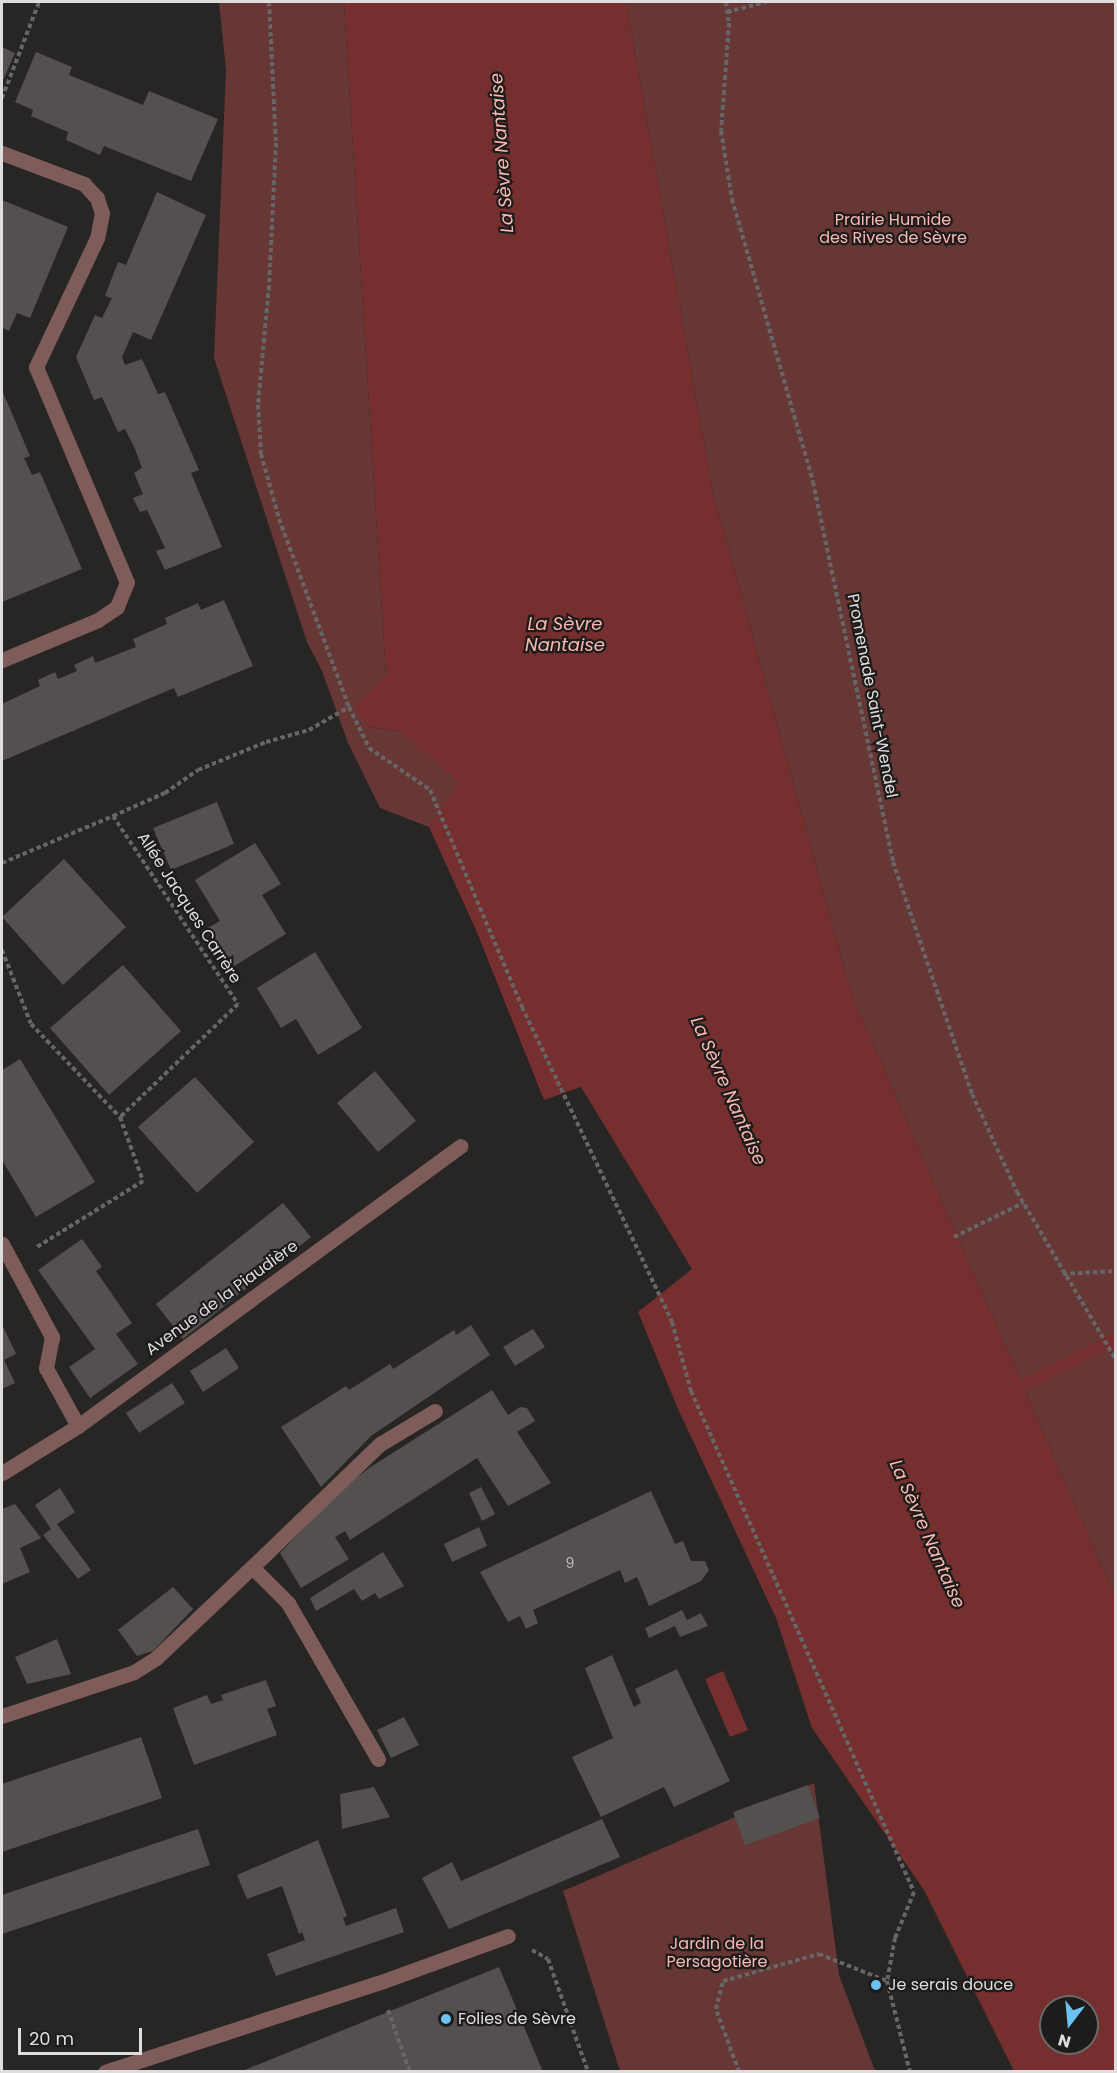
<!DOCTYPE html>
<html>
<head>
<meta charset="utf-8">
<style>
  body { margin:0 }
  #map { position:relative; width:1117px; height:2073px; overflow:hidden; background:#282525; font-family:Poppins,sans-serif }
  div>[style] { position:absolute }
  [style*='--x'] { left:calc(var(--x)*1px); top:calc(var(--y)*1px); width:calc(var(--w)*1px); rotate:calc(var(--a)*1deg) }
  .green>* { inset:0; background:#663734 }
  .water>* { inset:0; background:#752f2e }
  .stream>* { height:12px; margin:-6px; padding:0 6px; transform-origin:6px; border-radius:6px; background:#752f2e }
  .building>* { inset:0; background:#545050 }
  .path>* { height:4px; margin-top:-2px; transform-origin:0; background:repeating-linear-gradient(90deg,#676565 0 4.5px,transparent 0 7.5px) }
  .minor>* { height:15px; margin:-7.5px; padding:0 7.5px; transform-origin:7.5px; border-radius:7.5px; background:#7d5c59 }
  .dots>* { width:16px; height:16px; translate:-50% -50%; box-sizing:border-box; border:3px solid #1e1c1b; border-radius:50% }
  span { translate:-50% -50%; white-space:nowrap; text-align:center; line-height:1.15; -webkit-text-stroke:4.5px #1e1c1b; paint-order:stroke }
  .number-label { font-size:14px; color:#bcbaba }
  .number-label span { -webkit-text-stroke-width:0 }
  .park-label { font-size:16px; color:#fab8b3 }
  .street-label { font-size:16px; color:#dfdddd }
  .poi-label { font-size:16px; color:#dfdddd }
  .left { translate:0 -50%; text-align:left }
  .water-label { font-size:18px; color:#f9b8b2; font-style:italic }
  .frame { position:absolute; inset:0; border:3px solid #dfdddd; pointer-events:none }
  .north { position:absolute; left:1039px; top:1995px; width:60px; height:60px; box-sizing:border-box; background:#1e1c1b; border:2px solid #6b6969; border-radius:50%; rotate:196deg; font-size:16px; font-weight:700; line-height:24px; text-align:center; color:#dfdddd }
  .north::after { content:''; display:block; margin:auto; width:21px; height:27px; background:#6bc3f2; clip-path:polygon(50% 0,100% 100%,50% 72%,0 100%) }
  .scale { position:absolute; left:18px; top:2028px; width:124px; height:27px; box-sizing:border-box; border:3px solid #dfdddd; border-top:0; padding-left:8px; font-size:18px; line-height:21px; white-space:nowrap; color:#dfdddd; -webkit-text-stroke:4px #1e1c1b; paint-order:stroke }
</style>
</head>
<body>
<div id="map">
  <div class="green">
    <i style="clip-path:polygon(219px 2px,344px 2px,386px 675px,368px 727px,399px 731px,460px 782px,429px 827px,380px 808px,348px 743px,322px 671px,307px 642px,214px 358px,226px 70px)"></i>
    <i style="clip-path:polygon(626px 2px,1115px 2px,1115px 1596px,852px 996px,712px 489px)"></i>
    <i style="clip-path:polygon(814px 1783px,839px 1975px,875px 2071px,620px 2071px,563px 1891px)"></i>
  </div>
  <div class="water">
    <i style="clip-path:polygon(evenodd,344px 2px,626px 2px,712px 489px,852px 996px,1115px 1596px,1115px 2071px,1014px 2071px,924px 1890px,812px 1728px,776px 1618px,678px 1409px,638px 1312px,692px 1269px,581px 1087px,544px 1100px,476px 930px,429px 827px,459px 782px,399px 731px,368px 727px,354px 707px,386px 675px,344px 2px,1051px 2007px,1087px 2007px,1087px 2043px,1051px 2043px,1051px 2007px)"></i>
    <i style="clip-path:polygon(723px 1671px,748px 1730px,730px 1737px,705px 1679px)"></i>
  </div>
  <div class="stream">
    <i style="--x:1009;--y:1392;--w:119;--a:-26.4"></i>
  </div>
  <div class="building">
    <i style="clip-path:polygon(2px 47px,15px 53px,2px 83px)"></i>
    <i style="clip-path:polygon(36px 52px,72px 67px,69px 75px,143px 105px,149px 91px,218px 119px,191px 181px,104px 146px,100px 155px,66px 140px,68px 132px,31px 116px,33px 110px,15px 102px)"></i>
    <i style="clip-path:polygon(157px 192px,206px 215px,151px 340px,133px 332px,122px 357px,125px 365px,142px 359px,158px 394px,165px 392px,199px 470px,191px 473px,222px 547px,165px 570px,156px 551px,165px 548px,147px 510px,140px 512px,133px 498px,143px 494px,134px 473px,142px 468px,135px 449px,125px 429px,118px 432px,102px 397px,94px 400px,76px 357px,95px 315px,102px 318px,112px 298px,105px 296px,118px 262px,126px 265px)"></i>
    <i style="clip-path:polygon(2px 200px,68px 227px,30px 318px,17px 313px,9px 331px,3px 328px,2px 332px)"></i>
    <i style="clip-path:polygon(2px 390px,30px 456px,24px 458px,32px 475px,40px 472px,82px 569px,2px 602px)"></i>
    <i style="clip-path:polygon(224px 600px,253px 666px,178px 697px,174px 688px,2px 761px,2px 704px,40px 686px,38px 680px,55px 672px,58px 679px,77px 671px,74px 665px,93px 656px,95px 663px,136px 647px,133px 639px,167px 624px,165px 618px,198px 603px,201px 610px)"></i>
    <i style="clip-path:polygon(217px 802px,234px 844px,171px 870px,153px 828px)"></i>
    <i style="clip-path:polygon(255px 843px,281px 884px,262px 895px,286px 934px,231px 968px,206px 929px,220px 921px,195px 880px)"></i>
    <i style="clip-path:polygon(64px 859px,126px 927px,63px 985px,2px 917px)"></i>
    <i style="clip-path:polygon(315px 952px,362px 1028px,318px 1055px,296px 1019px,281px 1028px,257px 988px)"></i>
    <i style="clip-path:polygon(123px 965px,181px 1031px,109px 1095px,50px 1028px)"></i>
    <i style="clip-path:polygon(20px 1059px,95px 1182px,36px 1217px,2px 1160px,2px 1070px)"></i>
    <i style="clip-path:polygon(375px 1071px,416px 1121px,378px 1152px,337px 1103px)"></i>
    <i style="clip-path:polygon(195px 1077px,254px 1142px,197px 1193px,138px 1127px)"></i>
    <i style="clip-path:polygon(283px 1203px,311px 1237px,183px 1339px,156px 1304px)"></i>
    <i style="clip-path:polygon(82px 1239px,102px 1267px,96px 1271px,132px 1323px,116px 1334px,138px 1364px,90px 1398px,69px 1367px,95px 1349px,38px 1270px)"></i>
    <i style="clip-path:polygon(2px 1324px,16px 1354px,4px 1360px,15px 1383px,2px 1389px)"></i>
    <i style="clip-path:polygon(471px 1325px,490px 1355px,371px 1436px,321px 1487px,281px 1427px,346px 1386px,349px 1390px,390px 1364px,393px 1369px,454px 1330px,456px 1335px)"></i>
    <i style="clip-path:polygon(533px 1329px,545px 1347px,515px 1366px,503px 1347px)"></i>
    <i style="clip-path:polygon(226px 1348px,239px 1368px,203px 1392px,190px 1371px)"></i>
    <i style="clip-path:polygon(172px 1383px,185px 1403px,139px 1433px,126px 1413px)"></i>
    <i style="clip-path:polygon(492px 1390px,508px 1415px,520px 1407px,527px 1408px,535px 1421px,517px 1432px,551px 1483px,508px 1506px,477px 1458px,350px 1540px,345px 1531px,335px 1537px,349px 1559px,301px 1588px,280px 1553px,342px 1489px,369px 1468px)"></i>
    <i style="clip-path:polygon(481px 1487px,495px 1514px,482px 1521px,469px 1493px)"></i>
    <i style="clip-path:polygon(60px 1488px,75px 1512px,57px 1524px,91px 1570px,78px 1579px,43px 1535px,51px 1529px,35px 1505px)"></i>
    <i style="clip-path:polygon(651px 1491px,675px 1544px,683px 1541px,691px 1561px,705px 1561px,709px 1570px,701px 1581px,649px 1606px,637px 1577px,625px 1583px,620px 1570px,533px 1610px,538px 1623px,526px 1629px,520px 1616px,508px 1622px,480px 1572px)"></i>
    <i style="clip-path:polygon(15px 1504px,41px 1538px,20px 1548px,30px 1572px,2px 1584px,2px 1509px)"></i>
    <i style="clip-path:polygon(479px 1527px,487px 1546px,452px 1562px,444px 1544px)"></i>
    <i style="clip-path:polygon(383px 1552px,404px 1586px,379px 1599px,375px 1593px,362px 1601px,354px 1589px,316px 1611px,310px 1598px)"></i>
    <i style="clip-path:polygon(173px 1587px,193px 1609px,153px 1651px,137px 1656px,118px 1630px)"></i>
    <i style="clip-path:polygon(682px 1610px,687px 1620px,701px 1613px,708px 1626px,680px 1637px,675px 1626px,649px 1638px,645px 1628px)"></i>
    <i style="clip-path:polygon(57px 1639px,71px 1674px,27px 1684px,15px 1657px)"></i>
    <i style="clip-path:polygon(612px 1655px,634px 1707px,641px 1703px,635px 1689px,677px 1669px,730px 1781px,674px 1807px,664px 1787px,601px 1817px,572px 1757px,613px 1738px,585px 1668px)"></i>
    <i style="clip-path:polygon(266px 1680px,276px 1706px,267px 1709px,277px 1735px,194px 1765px,173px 1708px,207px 1695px,211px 1704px,223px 1700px,221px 1695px)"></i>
    <i style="clip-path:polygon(404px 1717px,419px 1745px,391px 1758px,377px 1730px)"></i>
    <i style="clip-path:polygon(141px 1737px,162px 1798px,2px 1852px,2px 1784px)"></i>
    <i style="clip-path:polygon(808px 1785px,820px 1818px,745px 1845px,733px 1812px)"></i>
    <i style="clip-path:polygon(374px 1787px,390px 1817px,342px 1829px,340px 1794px)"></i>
    <i style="clip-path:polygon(602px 1819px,620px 1857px,449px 1929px,422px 1878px,452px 1862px,461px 1881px)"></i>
    <i style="clip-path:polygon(198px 1829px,210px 1865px,2px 1934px,2px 1895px)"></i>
    <i style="clip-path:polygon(318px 1840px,347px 1916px,343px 1918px,346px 1926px,396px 1908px,404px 1932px,276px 1976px,267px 1954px,305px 1940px,302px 1932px,299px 1934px,282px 1886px,247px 1899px,237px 1875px)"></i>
    <i style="clip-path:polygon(499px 1967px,543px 2072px,242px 2072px,242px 2071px)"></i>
  </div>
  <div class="path">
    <i style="--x:269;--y:2;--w:141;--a:87.2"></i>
    <i style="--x:276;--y:143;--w:143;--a:92.8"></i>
    <i style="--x:269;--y:286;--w:120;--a:95.3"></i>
    <i style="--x:258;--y:405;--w:49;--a:86.5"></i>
    <i style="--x:261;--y:454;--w:67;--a:74.5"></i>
    <i style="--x:279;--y:519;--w:201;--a:69.6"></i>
    <i style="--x:349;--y:707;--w:46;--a:64"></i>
    <i style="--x:369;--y:748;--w:74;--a:34.5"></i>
    <i style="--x:430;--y:790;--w:236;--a:67"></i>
    <i style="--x:522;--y:1007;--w:349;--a:64.5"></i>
    <i style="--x:672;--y:1322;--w:72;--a:74.6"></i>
    <i style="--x:691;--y:1391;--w:548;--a:66.01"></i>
    <i style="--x:914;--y:1892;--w:50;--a:112.4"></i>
    <i style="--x:895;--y:1938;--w:44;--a:100.5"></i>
    <i style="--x:887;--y:1981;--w:94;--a:75.8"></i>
    <i style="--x:726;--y:2;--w:21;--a:82"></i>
    <i style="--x:729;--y:23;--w:108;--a:94.2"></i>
    <i style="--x:721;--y:131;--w:69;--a:80.8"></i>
    <i style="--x:732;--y:199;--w:294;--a:74"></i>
    <i style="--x:813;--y:482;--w:388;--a:78.1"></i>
    <i style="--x:893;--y:862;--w:245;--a:71.2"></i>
    <i style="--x:972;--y:1094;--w:108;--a:65.3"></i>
    <i style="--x:1017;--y:1192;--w:195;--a:59.5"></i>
    <i style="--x:727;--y:12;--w:40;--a:-14.4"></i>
    <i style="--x:2;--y:98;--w:103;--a:-68.9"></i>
    <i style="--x:113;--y:816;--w:57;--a:-23.9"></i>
    <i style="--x:165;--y:793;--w:40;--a:-34.9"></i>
    <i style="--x:198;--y:770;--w:74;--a:-22.4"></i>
    <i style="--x:266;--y:742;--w:45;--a:-15.6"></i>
    <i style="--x:309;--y:730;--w:46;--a:-29.9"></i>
    <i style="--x:2;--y:863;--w:121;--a:-22.9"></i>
    <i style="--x:113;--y:816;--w:226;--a:56.4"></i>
    <i style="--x:238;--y:1004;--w:163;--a:136.2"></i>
    <i style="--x:120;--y:1117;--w:68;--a:70.2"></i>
    <i style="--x:143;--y:1181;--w:125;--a:148.1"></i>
    <i style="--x:2;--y:950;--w:79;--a:68.6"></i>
    <i style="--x:31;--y:1024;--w:129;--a:46.3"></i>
    <i style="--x:954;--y:1237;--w:77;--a:-26.2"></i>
    <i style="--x:1063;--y:1274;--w:53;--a:-3.2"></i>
    <i style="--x:532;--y:1950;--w:18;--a:29"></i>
    <i style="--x:548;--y:1959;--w:120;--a:70.5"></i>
    <i style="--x:388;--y:2010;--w:66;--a:70.5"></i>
    <i style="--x:739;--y:2072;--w:67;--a:-110.1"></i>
    <i style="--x:716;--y:2009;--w:29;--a:-76"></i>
    <i style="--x:723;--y:1981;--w:100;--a:-15.7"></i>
    <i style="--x:819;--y:1954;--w:73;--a:21.7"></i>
  </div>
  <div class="minor">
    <i style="--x:2;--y:153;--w:88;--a:20.7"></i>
    <i style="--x:84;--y:184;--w:19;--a:47"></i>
    <i style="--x:97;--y:198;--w:16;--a:72"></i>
    <i style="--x:102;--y:213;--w:25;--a:101"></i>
    <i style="--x:97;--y:238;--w:143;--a:115.3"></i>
    <i style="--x:36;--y:367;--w:233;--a:67.1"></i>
    <i style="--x:127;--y:582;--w:27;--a:112"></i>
    <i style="--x:117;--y:607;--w:23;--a:146"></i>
    <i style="--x:98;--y:620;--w:104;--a:157.4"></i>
    <i style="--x:2;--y:1244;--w:106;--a:61.7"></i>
    <i style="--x:52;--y:1337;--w:32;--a:101"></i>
    <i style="--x:46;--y:1368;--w:66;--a:61.1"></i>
    <i style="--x:2;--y:1473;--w:89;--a:-31.7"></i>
    <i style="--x:78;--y:1426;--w:474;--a:-36.2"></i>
    <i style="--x:252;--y:1567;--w:178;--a:-43.9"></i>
    <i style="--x:380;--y:1444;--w:64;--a:-31"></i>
    <i style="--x:2;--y:1716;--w:139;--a:-18.4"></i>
    <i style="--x:134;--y:1672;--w:26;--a:-32"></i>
    <i style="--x:156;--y:1658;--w:132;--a:-43.5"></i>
    <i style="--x:252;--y:1567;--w:51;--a:45"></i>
    <i style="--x:288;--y:1603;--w:180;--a:60"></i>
    <i style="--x:105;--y:2072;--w:287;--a:-18.1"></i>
    <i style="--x:378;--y:1983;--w:138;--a:-19.9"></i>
  </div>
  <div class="dots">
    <i style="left:876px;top:1985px;background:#6bc3f2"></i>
    <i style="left:446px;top:2019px;background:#6bc3f2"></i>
  </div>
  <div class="number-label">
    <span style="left:570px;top:1563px">9</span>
  </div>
  <div class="park-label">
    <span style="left:893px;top:229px">Prairie Humide<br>des Rives de Sèvre</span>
    <span style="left:717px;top:1953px">Jardin de la<br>Persagotière</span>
  </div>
  <div class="street-label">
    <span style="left:872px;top:696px;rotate:79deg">Promenade Saint-Wendel</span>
    <span style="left:189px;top:908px;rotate:57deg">Allée Jacques Carrère</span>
    <span style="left:222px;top:1298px;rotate:-36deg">Avenue de la Piaudière</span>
  </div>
  <div class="poi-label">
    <span class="left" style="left:888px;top:1985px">Je serais douce</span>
    <span class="left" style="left:458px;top:2019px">Folies de Sèvre</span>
  </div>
  <div class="water-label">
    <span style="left:502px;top:153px;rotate:-94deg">La Sèvre Nantaise</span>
    <span style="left:565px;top:635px">La Sèvre<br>Nantaise</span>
    <span style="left:728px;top:1091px;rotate:66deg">La Sèvre Nantaise</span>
    <span style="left:927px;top:1534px;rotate:66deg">La Sèvre Nantaise</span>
  </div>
  <div class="frame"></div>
  <div class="north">N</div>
  <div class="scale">20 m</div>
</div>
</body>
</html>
